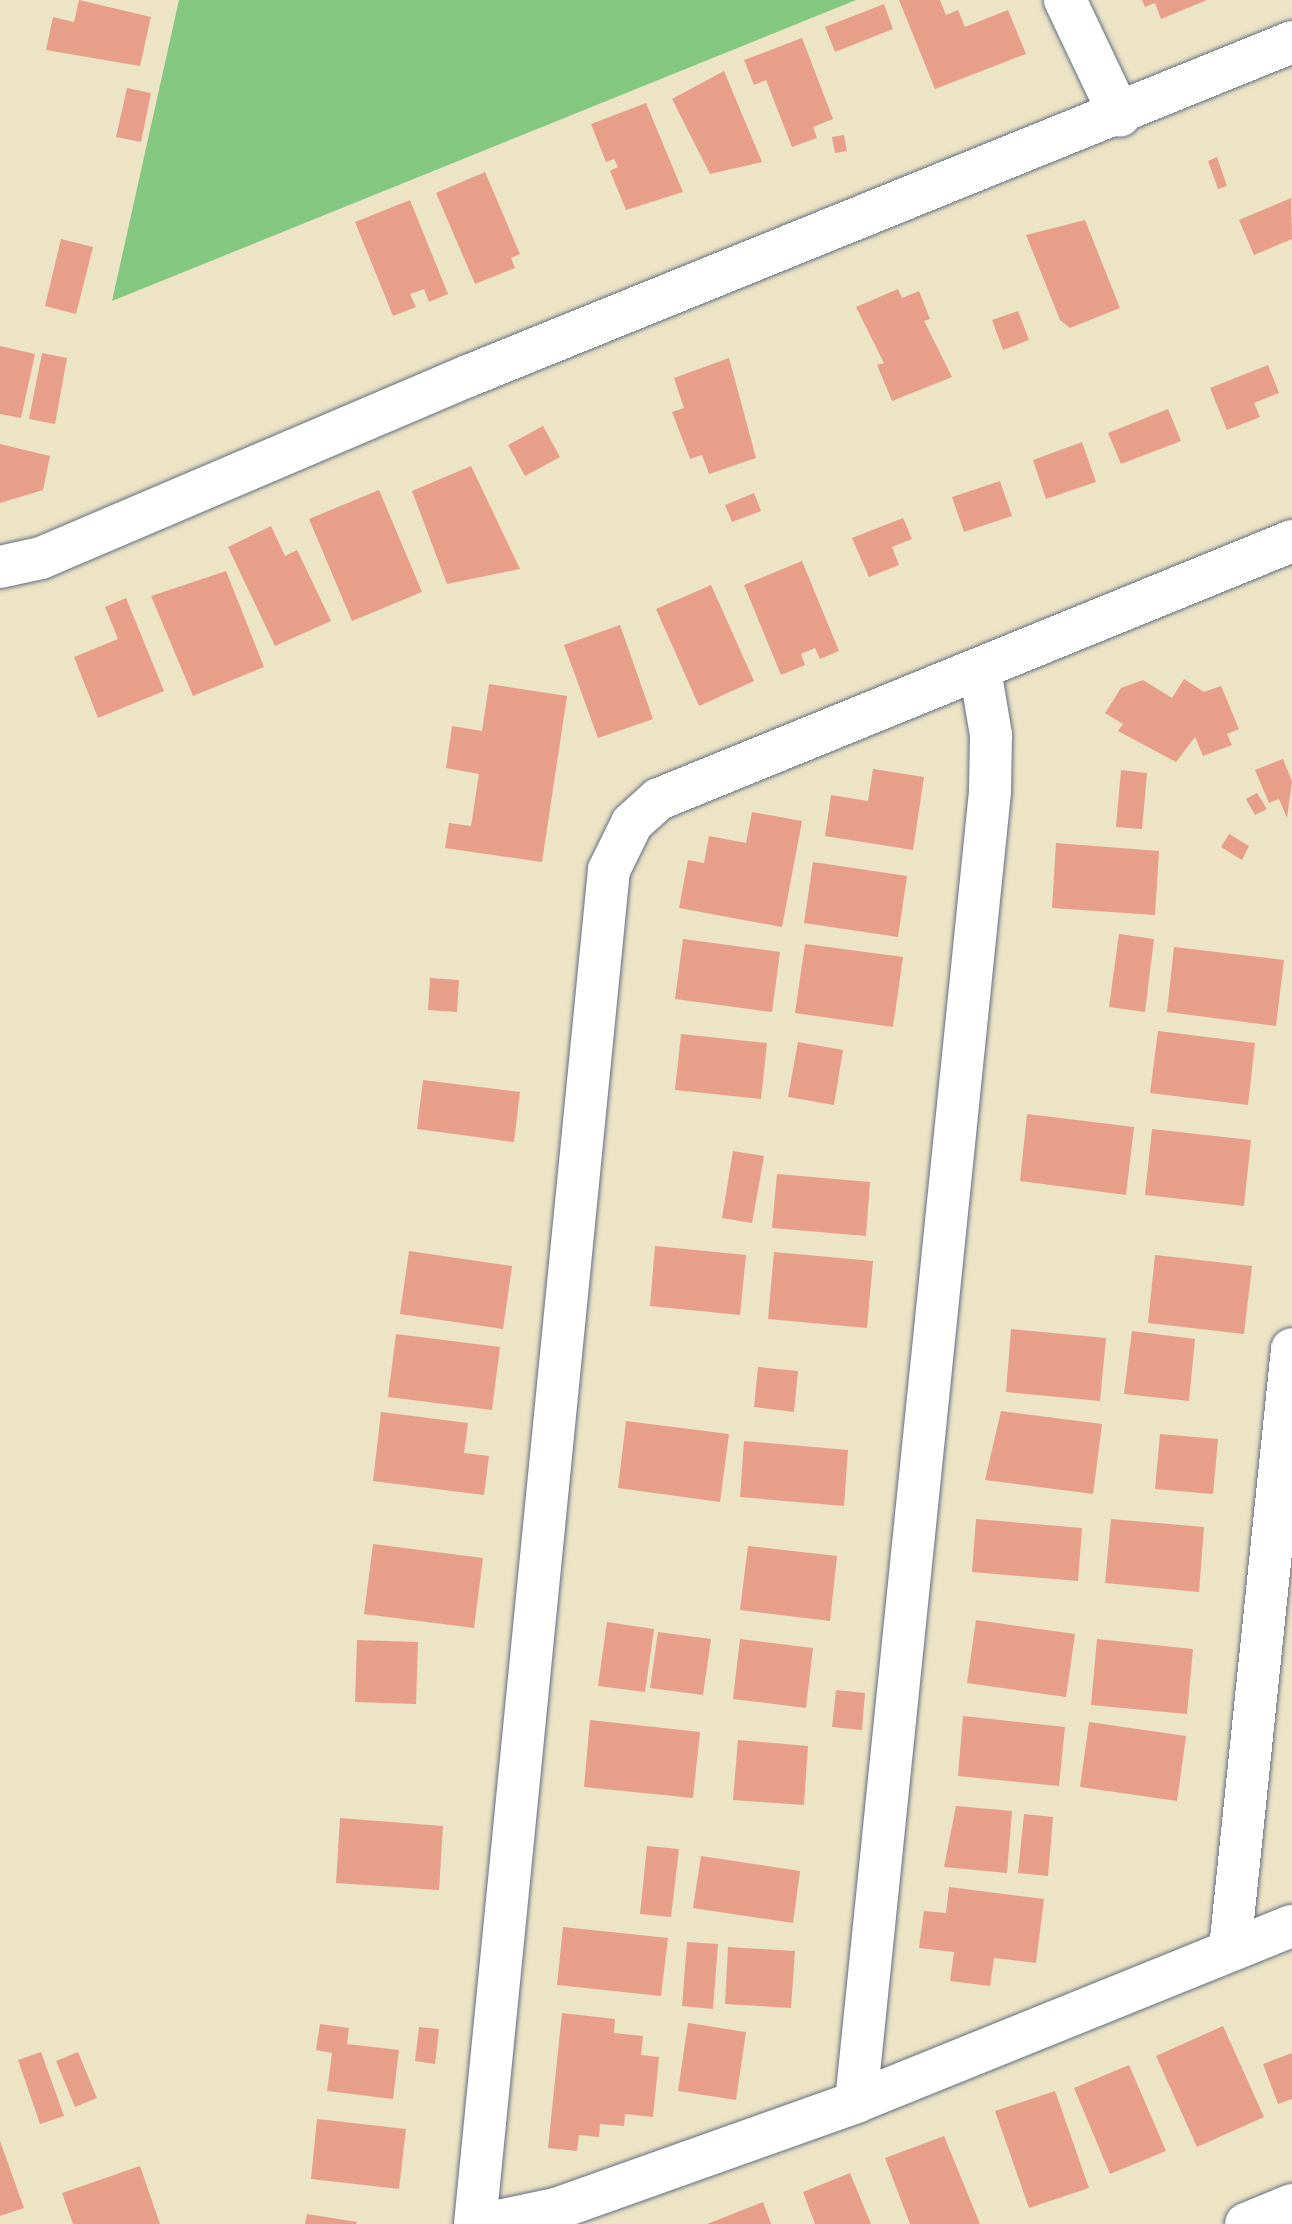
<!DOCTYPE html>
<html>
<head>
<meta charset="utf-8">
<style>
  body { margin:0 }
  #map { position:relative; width:1292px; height:2224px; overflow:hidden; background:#ece4c5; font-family:"Gochi Hand",sans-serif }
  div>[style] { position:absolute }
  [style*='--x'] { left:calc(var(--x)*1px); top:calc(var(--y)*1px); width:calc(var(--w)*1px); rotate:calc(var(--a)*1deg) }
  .green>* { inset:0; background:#83c781 }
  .building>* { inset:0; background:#e89f8a }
  .roads { filter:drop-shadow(0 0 2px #646e82) drop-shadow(0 0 2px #646e82) }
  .minor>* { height:42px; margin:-21px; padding:0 21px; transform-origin:21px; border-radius:21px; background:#fff }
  span { translate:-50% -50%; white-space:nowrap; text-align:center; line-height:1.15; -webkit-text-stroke:6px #f7f3e8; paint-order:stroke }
</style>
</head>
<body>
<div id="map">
  <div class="green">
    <i style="clip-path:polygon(179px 0,856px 0,112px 301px)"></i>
  </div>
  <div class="building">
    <i style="clip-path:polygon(79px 0,151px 17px,140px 66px,46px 50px,53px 17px,74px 22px)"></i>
    <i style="clip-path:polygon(899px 0,940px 0,946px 15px,958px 10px,965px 27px,1008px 10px,1026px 54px,935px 89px)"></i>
    <i style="clip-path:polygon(1142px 0,1207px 0,1161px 19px,1155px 3px,1145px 7px)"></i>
    <i style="clip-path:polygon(884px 4px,893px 29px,835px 52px,825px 27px)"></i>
    <i style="clip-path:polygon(802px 38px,833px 119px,813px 127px,817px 138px,792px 147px,766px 80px,754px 85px,744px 60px)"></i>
    <i style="clip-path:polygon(724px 71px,762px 162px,710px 174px,672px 99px)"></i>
    <i style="clip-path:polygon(127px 88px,151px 93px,141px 142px,116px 137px)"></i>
    <i style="clip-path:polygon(646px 103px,683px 192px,626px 210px,610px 171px,618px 167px,614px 159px,606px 162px,591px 124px)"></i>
    <i style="clip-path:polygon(844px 135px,847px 151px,835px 153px,832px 137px)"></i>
    <i style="clip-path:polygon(1217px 157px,1227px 186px,1218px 189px,1208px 161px)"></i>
    <i style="clip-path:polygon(485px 172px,520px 254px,511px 258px,515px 268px,475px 284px,436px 193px)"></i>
    <i style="clip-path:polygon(1291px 198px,1292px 239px,1254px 255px,1239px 220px)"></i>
    <i style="clip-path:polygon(410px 200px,448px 294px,429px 302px,424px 289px,410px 294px,416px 307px,393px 316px,355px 222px)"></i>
    <i style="clip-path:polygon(1085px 220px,1120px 308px,1070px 328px,1060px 320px,1026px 235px)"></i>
    <i style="clip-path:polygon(61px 239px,93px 247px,76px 314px,45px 306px)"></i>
    <i style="clip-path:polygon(898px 289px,902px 298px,919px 291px,930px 319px,924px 321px,952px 377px,892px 401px,877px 365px,884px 363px,856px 307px)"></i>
    <i style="clip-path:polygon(1018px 311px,1029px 340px,1003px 350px,992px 320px)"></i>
    <i style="clip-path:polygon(0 346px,35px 354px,21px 418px,0 414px)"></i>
    <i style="clip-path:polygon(42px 353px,67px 358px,55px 424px,29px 419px)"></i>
    <i style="clip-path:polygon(729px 358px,756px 458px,709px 474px,702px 455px,690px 459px,672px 412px,684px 408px,674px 378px)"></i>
    <i style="clip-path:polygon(1268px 365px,1279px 393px,1254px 403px,1260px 417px,1227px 430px,1210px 388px)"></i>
    <i style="clip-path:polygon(1168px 409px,1181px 441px,1121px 464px,1108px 433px)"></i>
    <i style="clip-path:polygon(543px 426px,560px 457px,525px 476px,508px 445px)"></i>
    <i style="clip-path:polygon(1082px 442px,1096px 482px,1046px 499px,1033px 460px)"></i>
    <i style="clip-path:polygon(0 444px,50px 456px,43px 490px,0 503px)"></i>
    <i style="clip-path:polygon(471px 466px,520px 569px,447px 584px,412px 491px)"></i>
    <i style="clip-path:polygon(1000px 481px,1012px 516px,964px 532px,952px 497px)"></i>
    <i style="clip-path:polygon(379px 490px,422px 592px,352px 621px,309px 519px)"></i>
    <i style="clip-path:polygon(754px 493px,761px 511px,732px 522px,725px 505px)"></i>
    <i style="clip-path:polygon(903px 518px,912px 539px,892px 547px,899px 565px,869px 577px,852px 538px)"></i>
    <i style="clip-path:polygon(271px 526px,285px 556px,297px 550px,331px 621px,275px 646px,228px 547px)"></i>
    <i style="clip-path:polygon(802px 561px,839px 651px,820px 659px,815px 648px,801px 654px,805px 665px,781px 675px,744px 585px)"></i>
    <i style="clip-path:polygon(226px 571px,264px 667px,193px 696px,151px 596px)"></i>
    <i style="clip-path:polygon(711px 585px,754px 681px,699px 706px,656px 609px)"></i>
    <i style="clip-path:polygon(126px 598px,164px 691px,98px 718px,74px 657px,118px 639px,105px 607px)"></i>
    <i style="clip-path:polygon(620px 625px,653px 719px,598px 738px,564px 645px)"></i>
    <i style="clip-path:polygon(1184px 679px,1204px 692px,1221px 686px,1239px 729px,1227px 734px,1232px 745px,1203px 756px,1195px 737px,1176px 762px,1118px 731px,1123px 724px,1105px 713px,1121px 688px,1143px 680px,1172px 698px)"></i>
    <i style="clip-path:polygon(489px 684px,567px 696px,542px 862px,445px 848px,449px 823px,471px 826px,479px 774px,446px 768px,452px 726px,482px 731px)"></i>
    <i style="clip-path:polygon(1283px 759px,1292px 781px,1287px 818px,1279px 799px,1269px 803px,1255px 770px)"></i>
    <i style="clip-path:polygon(873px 769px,924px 777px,913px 850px,825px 836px,831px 795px,868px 801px)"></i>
    <i style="clip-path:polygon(1121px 770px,1147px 773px,1142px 829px,1116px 827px)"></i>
    <i style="clip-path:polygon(1257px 793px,1267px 809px,1255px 815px,1246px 799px)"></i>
    <i style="clip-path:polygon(752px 812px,802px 821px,782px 927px,679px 908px,688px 860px,704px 863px,709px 836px,746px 843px)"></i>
    <i style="clip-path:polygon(1229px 834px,1249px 846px,1242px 860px,1221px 847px)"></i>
    <i style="clip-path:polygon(1056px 843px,1159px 851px,1155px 915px,1052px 908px)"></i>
    <i style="clip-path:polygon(813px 862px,907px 876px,898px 937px,804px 923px)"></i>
    <i style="clip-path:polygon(1119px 934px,1154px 939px,1145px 1012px,1109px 1007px)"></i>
    <i style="clip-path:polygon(683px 939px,780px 952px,772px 1012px,675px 999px)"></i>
    <i style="clip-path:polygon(805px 944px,903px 957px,893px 1027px,795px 1013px)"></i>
    <i style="clip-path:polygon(1174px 947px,1284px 960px,1276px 1026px,1167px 1012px)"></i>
    <i style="clip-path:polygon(430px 978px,459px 980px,457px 1012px,428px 1010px)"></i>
    <i style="clip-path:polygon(1158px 1031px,1255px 1043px,1248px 1105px,1150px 1093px)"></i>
    <i style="clip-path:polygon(681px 1034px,767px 1043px,761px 1099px,675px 1090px)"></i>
    <i style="clip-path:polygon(798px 1042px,843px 1050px,834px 1105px,788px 1097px)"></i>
    <i style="clip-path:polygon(423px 1080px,520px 1092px,514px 1142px,417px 1129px)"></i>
    <i style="clip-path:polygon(1027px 1114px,1134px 1127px,1126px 1195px,1020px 1181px)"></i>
    <i style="clip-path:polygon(1152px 1129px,1251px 1140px,1244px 1206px,1145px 1195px)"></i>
    <i style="clip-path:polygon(733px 1151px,764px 1156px,752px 1223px,722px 1218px)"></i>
    <i style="clip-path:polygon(777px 1174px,870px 1182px,866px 1236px,772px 1228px)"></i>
    <i style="clip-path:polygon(655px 1246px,746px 1255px,740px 1315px,650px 1306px)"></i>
    <i style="clip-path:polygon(409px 1251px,512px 1266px,503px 1329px,400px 1314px)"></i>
    <i style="clip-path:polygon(774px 1252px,873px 1261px,867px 1328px,768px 1319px)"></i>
    <i style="clip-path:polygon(1155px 1255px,1252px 1266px,1244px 1334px,1148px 1323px)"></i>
    <i style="clip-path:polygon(1011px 1329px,1106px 1338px,1100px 1401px,1006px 1392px)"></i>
    <i style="clip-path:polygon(1132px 1331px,1195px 1339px,1189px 1401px,1124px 1394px)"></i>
    <i style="clip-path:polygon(396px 1334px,500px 1347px,492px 1410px,388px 1397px)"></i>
    <i style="clip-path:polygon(758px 1367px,798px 1371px,794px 1412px,754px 1407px)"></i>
    <i style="clip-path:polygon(1001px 1411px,1102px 1424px,1093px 1494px,985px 1480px)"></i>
    <i style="clip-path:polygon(381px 1412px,468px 1423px,464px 1453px,489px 1456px,484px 1495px,373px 1481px)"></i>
    <i style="clip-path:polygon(626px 1421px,729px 1434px,720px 1502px,618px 1488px)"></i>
    <i style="clip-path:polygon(1160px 1434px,1218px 1439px,1213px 1494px,1155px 1489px)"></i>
    <i style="clip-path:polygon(744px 1441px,848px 1450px,844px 1506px,740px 1497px)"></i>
    <i style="clip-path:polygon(976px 1519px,1082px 1528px,1078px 1581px,972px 1572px)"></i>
    <i style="clip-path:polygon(1111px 1519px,1204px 1527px,1199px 1592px,1105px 1583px)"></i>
    <i style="clip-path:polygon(373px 1544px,483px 1558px,474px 1628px,364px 1614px)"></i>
    <i style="clip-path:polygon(748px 1546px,837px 1556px,830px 1621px,740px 1610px)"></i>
    <i style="clip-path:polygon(976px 1620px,1075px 1634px,1066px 1697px,967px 1683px)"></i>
    <i style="clip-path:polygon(607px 1622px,654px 1629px,645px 1692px,598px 1686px)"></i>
    <i style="clip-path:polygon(658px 1632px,711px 1639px,703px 1695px,650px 1688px)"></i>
    <i style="clip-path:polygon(740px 1639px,813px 1648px,806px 1708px,733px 1699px)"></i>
    <i style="clip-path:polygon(1097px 1639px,1193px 1649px,1187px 1714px,1091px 1705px)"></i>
    <i style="clip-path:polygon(357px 1640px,418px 1642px,416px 1704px,355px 1702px)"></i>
    <i style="clip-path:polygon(836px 1690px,865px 1693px,862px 1730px,832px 1727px)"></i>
    <i style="clip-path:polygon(963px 1716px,1065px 1727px,1059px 1786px,958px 1776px)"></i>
    <i style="clip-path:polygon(590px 1720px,700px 1732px,693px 1798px,584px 1787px)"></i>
    <i style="clip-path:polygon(1089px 1722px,1186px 1736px,1177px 1801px,1080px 1787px)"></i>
    <i style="clip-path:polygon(738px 1740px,808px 1746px,804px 1805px,733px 1800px)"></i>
    <i style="clip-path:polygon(956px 1806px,1012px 1811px,1007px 1873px,944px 1867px)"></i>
    <i style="clip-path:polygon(1024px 1814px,1053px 1817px,1048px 1876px,1018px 1873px)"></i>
    <i style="clip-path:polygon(340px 1818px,443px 1826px,439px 1890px,336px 1883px)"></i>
    <i style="clip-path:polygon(647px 1846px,679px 1849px,671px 1917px,640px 1914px)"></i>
    <i style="clip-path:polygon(701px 1856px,800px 1871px,793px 1923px,693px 1908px)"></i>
    <i style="clip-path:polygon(949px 1887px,1044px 1899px,1036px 1963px,994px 1958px,990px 1986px,950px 1981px,954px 1952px,919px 1948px,924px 1911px,946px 1913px)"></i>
    <i style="clip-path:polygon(563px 1927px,668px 1938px,661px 1996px,557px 1985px)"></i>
    <i style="clip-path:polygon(687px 1942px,718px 1944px,713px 2009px,682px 2006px)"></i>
    <i style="clip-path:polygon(728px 1947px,795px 1951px,791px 2008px,725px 2004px)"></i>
    <i style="clip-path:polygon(562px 2013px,615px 2019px,614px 2033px,643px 2036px,641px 2055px,659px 2057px,653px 2117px,625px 2114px,624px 2126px,600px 2124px,599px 2137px,579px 2135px,577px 2151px,548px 2148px)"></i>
    <i style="clip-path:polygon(688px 2023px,746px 2032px,736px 2100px,678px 2091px)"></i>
    <i style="clip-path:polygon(320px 2024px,349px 2028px,347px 2044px,399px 2050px,393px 2099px,327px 2091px,332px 2053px,316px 2050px)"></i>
    <i style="clip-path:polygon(1223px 2026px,1264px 2117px,1197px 2147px,1156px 2056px)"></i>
    <i style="clip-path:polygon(419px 2027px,439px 2029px,435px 2064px,415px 2061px)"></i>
    <i style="clip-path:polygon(41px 2052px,64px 2116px,40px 2124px,18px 2060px)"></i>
    <i style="clip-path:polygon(78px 2052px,97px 2098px,75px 2107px,56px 2061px)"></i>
    <i style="clip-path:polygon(1292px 2053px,1292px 2099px,1278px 2104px,1263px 2064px)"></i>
    <i style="clip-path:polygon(1129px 2065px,1166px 2151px,1110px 2174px,1074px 2088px)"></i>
    <i style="clip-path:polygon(1055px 2091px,1089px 2188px,1029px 2208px,995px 2111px)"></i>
    <i style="clip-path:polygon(317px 2119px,406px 2129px,399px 2189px,311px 2179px)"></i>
    <i style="clip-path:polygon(944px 2136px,980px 2224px,910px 2224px,885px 2158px)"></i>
    <i style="clip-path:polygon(0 2141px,24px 2208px,0 2216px)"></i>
    <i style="clip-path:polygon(140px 2166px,160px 2224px,73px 2224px,62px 2193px)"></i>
    <i style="clip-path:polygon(850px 2173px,871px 2224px,815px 2224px,803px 2192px)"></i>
    <i style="clip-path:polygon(763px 2202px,771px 2224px,707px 2224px)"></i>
    <i style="clip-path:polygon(307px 2214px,357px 2222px,356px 2224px,305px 2224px)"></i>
  </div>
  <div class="roads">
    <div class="minor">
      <i style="--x:1065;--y:0;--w:128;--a:64.6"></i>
      <i style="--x:0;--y:567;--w:42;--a:-12.4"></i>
      <i style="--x:41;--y:558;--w:464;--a:-23.1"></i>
      <i style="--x:468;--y:376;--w:889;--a:-22.06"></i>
      <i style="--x:1230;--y:1949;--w:603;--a:-84.1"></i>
      <i style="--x:856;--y:2102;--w:1318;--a:-84.16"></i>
      <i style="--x:990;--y:791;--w:56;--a:-89"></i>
      <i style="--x:991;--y:735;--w:67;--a:-99.5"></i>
      <i style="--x:475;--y:2224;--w:1361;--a:-84.35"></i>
      <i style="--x:609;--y:870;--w:52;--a:-63.9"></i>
      <i style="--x:632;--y:823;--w:36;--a:-42"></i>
      <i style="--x:659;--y:799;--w:684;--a:-22.17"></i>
      <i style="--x:484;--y:2224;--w:74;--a:-11.8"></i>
      <i style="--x:556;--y:2209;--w:319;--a:-19.6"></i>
      <i style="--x:856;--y:2102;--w:470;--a:-22"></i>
      <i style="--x:1246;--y:2224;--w:50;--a:-22.4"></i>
    </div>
  </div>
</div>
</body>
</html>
